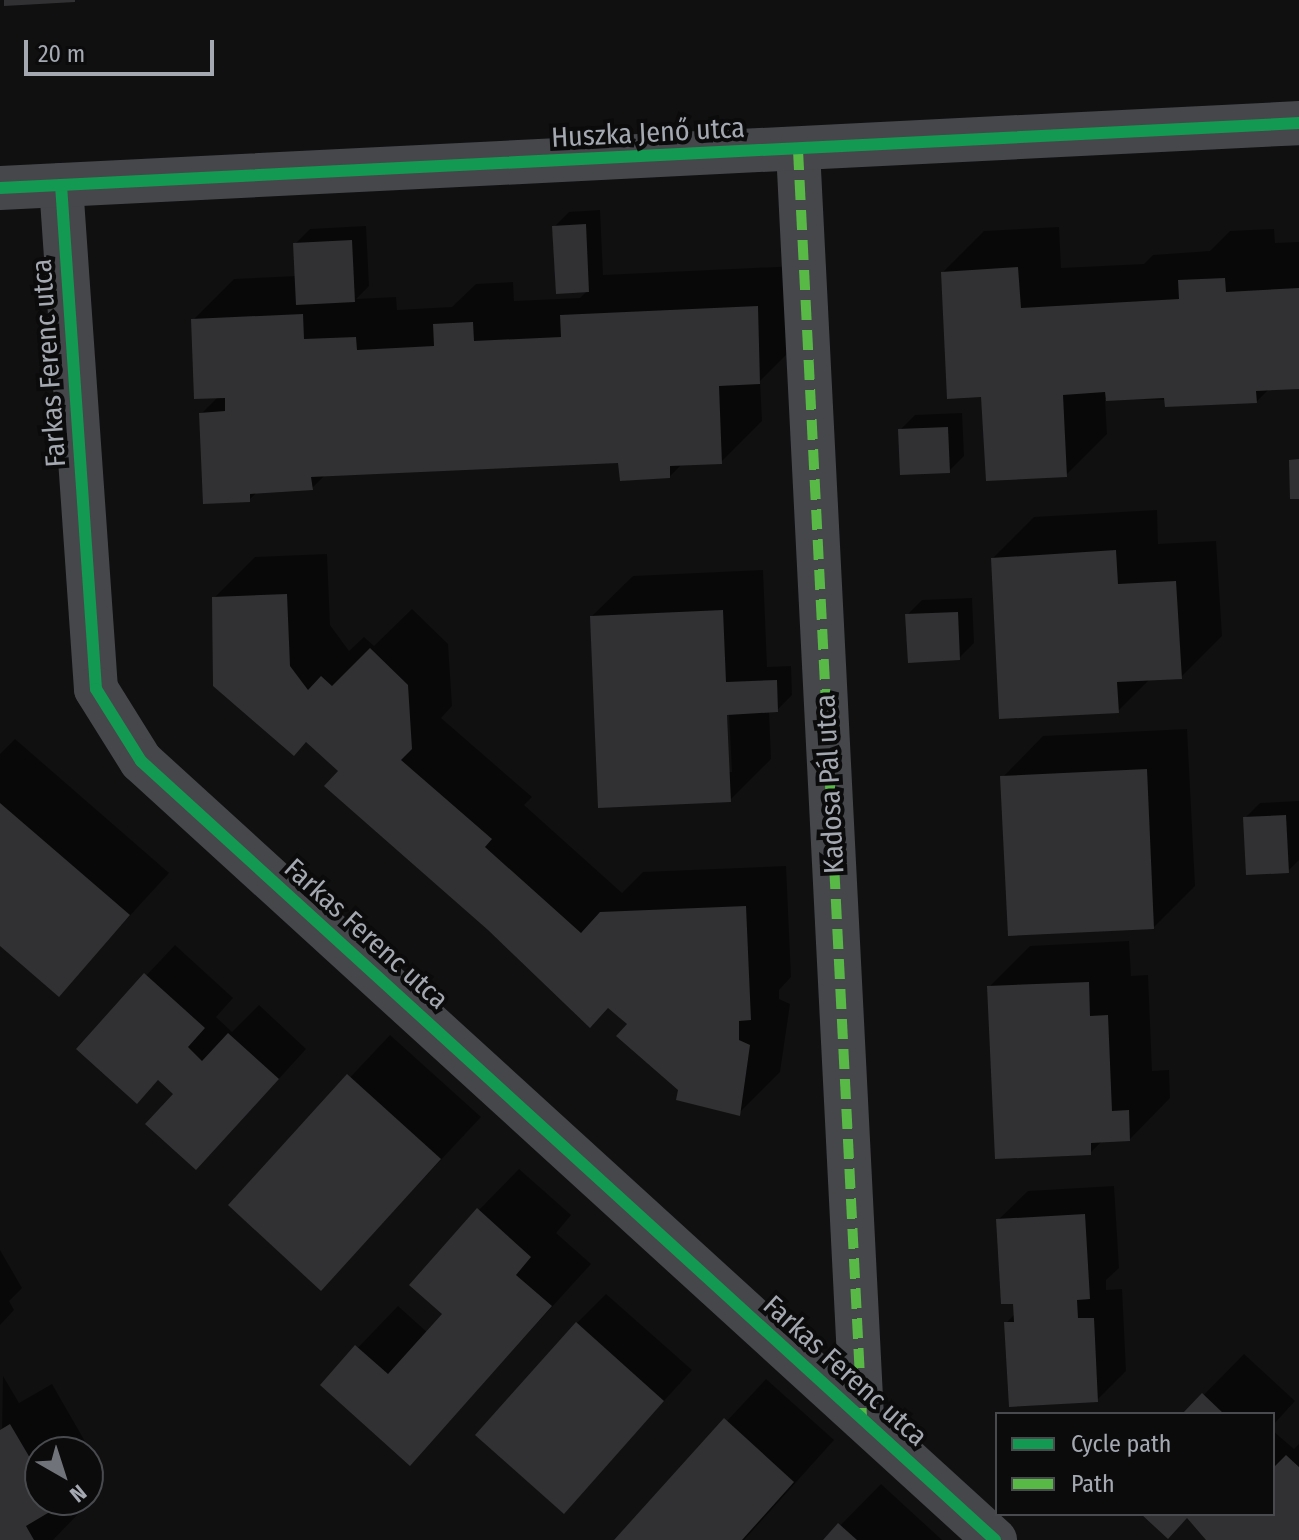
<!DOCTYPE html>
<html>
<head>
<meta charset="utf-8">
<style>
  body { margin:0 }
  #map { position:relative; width:1299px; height:1540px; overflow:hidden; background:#101011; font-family:"Fira Sans Condensed",sans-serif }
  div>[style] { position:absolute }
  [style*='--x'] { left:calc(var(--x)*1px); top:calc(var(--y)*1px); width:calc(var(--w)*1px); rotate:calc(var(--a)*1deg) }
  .shadow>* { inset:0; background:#0007 }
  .building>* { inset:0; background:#313133 }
  .minor>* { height:44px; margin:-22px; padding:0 22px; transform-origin:22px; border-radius:22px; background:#45474a }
  .quiet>* { height:10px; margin-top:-5px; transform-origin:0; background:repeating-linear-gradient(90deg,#58b947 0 20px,transparent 0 30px) }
  .cycleway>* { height:12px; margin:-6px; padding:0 6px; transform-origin:6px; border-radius:6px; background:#139951 }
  span { translate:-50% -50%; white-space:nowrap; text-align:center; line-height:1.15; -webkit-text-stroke:8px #0b0b0c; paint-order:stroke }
  .street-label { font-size:28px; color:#a3a8b1 }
  .legend { position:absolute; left:995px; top:1412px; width:280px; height:104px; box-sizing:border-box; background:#0b0b0c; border:2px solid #484a4e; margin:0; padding:10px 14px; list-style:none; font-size:24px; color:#a3a8b1 }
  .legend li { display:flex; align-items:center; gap:16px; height:40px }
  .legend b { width:40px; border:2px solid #484a4e }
  .north { position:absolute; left:24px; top:1436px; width:80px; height:80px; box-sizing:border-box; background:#0b0b0c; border:2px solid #484a4e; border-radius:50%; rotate:141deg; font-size:22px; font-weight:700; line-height:32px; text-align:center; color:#a3a8b1 }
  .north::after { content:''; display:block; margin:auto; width:28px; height:36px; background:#707379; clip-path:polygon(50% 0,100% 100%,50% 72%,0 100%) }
  .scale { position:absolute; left:24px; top:40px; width:190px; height:36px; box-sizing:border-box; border:4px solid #a3a8b1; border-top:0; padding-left:10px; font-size:24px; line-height:28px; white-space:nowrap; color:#a3a8b1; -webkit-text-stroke:6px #0b0b0c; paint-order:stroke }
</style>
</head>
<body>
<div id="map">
  <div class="shadow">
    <i style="clip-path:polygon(600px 210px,603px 275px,798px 266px,800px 341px,760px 381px,762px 421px,721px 462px,682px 464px,670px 476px,620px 461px,326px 474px,312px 488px,257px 492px,249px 500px,201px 414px,219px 396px,193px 320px,234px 279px,297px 276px,295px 244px,310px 229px,366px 226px,369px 286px,356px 299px,396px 297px,397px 310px,452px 307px,476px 284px,513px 282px,514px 301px,580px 298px,587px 291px,554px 227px,569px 212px)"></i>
    <i style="clip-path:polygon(1059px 227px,1061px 268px,1144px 264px,1153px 255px,1210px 251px,1230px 231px,1274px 229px,1275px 243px,1299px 242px,1299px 387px,1269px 389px,1257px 401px,1105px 399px,1107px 434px,1066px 475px,983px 395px,943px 272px,984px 231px)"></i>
    <i style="clip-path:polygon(962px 413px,964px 456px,949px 471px,900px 430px,915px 415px)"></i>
    <i style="clip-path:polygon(1157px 510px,1158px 544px,1216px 541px,1222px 636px,1181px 677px,1151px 678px,1118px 711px,993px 558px,1034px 517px)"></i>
    <i style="clip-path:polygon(327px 554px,330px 625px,349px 651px,364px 637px,374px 646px,412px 609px,448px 644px,452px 706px,441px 718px,532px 797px,524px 805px,622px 893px,643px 872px,786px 866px,791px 977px,779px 990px,779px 999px,790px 1004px,780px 1072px,739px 1113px,680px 1090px,630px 1024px,341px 770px,214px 598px,255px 557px)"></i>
    <i style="clip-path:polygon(evenodd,763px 570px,767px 667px,791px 666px,792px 695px,777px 710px,769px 711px,771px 759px,730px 800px,592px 616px,633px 576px,763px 570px,724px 694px,728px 694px,732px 772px,728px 772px,724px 694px)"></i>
    <i style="clip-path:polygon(972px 598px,974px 643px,959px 658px,907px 615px,922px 600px)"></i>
    <i style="clip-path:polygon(1187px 729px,1195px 886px,1154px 927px,1003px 777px,1043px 736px)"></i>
    <i style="clip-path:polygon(15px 739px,169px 873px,58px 994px,0 943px,0 754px)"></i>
    <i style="clip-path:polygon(1299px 801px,1299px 860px,1288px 871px,1245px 818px,1260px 803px)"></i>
    <i style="clip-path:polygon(1129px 941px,1131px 976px,1148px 975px,1152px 1071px,1169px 1070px,1170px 1098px,1130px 1139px,1103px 1140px,1090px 1153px,989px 987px,1030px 946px)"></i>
    <i style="clip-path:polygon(175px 945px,233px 998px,216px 1017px,232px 1032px,259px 1005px,306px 1049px,225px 1138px,159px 1079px,137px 1101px,78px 1048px)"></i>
    <i style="clip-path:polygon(390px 1035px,481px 1117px,321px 1288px,230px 1205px)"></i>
    <i style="clip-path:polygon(519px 1169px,571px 1215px,556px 1233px,591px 1264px,410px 1463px,323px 1384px,398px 1306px,428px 1333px,445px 1314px,479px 1210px)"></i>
    <i style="clip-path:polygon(1114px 1186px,1119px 1268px,1106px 1280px,1106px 1290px,1122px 1289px,1126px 1371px,1097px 1400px,1006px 1323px,1016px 1313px,998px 1220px,1028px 1191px)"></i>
    <i style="clip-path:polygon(0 1250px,22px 1288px,9px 1301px,14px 1310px,0 1325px)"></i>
    <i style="clip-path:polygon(606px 1294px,692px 1370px,564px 1511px,577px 1323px)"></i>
    <i style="clip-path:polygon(1244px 1354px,1295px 1401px,1273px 1425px,1273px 1414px,1185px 1414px)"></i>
    <i style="clip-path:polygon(3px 1376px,19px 1403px,52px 1384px,98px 1464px,88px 1474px,88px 1452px,40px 1452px,40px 1500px,75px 1500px,81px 1511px,53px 1540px,0 1540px)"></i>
    <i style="clip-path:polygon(766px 1379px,834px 1440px,744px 1540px,616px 1540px)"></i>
    <i style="clip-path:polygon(1273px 1431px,1294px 1449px,1299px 1444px,1299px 1540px,1209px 1540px,1188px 1516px,1144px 1514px,1273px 1514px)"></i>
    <i style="clip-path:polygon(881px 1484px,942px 1540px,826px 1540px)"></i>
  </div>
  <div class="building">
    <i style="clip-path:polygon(4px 0,75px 0,75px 2px,4px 6px)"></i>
    <i style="clip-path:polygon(586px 224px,589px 292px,556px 294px,552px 226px)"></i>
    <i style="clip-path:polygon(352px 240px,355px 302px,296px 305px,293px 243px)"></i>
    <i style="clip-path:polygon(1018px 267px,1021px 308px,1179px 299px,1178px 280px,1225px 278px,1226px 292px,1299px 288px,1299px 389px,1256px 391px,1257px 403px,1165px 407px,1164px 398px,1106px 401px,1105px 392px,1063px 395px,1067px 477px,986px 481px,981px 397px,947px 399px,941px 272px)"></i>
    <i style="clip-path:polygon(758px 306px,760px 384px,719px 386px,722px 464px,670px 466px,670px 478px,620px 481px,618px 463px,311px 477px,313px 490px,250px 494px,250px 502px,203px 504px,199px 413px,225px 411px,225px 398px,194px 399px,191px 319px,303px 314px,304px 339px,356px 337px,357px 350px,434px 346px,433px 324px,473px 322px,474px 341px,561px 337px,560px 315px)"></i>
    <i style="clip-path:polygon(948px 427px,950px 473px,900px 475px,898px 429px)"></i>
    <i style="clip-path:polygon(1299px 459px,1299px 499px,1290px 499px,1289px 460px)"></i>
    <i style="clip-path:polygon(1116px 550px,1118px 584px,1176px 581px,1182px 679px,1117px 682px,1119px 713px,999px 719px,991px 558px)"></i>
    <i style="clip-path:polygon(287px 594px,290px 666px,308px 690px,321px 676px,332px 686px,370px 648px,408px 685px,412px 749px,401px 760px,492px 839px,485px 847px,581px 933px,600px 912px,746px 906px,751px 1020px,739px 1021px,739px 1040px,750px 1045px,740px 1116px,676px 1100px,678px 1090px,616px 1036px,627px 1024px,608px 1008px,590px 1028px,488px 930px,324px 786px,338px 771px,306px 742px,294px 756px,213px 686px,212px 597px)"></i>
    <i style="clip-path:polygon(723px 610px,726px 682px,777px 680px,778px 712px,727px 715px,731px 802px,598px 808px,590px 616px)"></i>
    <i style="clip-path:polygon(958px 612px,960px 660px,908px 663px,905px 614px)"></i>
    <i style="clip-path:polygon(1147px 769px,1154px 929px,1008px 936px,1000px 776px)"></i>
    <i style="clip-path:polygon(0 803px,130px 915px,59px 997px,0 946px)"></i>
    <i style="clip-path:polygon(1286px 815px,1289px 873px,1246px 875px,1243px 817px)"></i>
    <i style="clip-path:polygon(144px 973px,205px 1028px,188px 1047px,202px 1061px,228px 1033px,279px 1079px,196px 1170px,145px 1124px,173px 1094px,158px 1080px,137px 1104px,76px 1049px)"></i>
    <i style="clip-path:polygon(1089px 982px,1090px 1016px,1108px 1015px,1112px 1111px,1129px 1110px,1130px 1141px,1091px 1143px,1091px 1155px,995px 1159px,987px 986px)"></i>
    <i style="clip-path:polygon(347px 1074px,441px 1159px,321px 1291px,228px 1205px)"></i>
    <i style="clip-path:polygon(477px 1208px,531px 1257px,516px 1275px,552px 1306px,410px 1466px,320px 1385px,355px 1345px,388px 1374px,442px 1314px,409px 1285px)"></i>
    <i style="clip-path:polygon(1085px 1214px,1090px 1299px,1077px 1300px,1078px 1318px,1094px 1318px,1098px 1402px,1009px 1407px,1004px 1322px,1014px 1322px,1013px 1304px,1001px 1304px,996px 1219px)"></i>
    <i style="clip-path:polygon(576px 1322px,664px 1401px,564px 1514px,475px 1435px)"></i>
    <i style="clip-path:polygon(1202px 1393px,1224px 1414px,1182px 1414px)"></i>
    <i style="clip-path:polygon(724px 1418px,794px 1482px,742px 1540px,614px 1540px)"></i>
    <i style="clip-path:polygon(10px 1424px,40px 1475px,40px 1500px,54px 1500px,58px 1507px,26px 1526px,34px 1540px,0 1540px,0 1430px)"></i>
    <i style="clip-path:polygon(1286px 1455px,1299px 1467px,1299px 1540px,1206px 1540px,1187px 1518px,1168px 1539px,1141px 1514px,1273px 1514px,1273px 1468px)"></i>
    <i style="clip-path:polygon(838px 1523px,857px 1540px,823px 1540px)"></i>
  </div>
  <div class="minor">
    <i style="--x:798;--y:150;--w:1270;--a:87.11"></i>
    <i style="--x:61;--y:185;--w:505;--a:86.03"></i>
    <i style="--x:96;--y:689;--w:85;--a:58"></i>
    <i style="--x:141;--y:761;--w:1156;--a:42.37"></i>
    <i style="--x:0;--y:188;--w:1301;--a:-2.86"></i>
  </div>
  <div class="quiet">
    <i style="--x:798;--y:150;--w:1270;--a:87.11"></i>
  </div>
  <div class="cycleway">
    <i style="--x:61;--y:185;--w:505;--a:86.03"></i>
    <i style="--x:96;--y:689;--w:85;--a:58"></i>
    <i style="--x:141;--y:761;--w:1156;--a:42.37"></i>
    <i style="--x:0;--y:188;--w:1301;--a:-2.86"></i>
  </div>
  <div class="street-label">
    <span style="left:648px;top:133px;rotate:-3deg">Huszka Jenő utca</span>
    <span style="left:49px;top:363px;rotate:-94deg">Farkas Ferenc utca</span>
    <span style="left:830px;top:784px;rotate:-93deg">Kadosa Pál utca</span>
    <span style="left:366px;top:934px;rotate:42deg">Farkas Ferenc utca</span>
    <span style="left:845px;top:1371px;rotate:42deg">Farkas Ferenc utca</span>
  </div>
  <ul class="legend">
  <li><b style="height:10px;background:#139951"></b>Cycle path</li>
  <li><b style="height:10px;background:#58b947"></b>Path</li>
  </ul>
  <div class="north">N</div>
  <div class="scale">20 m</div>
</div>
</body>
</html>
